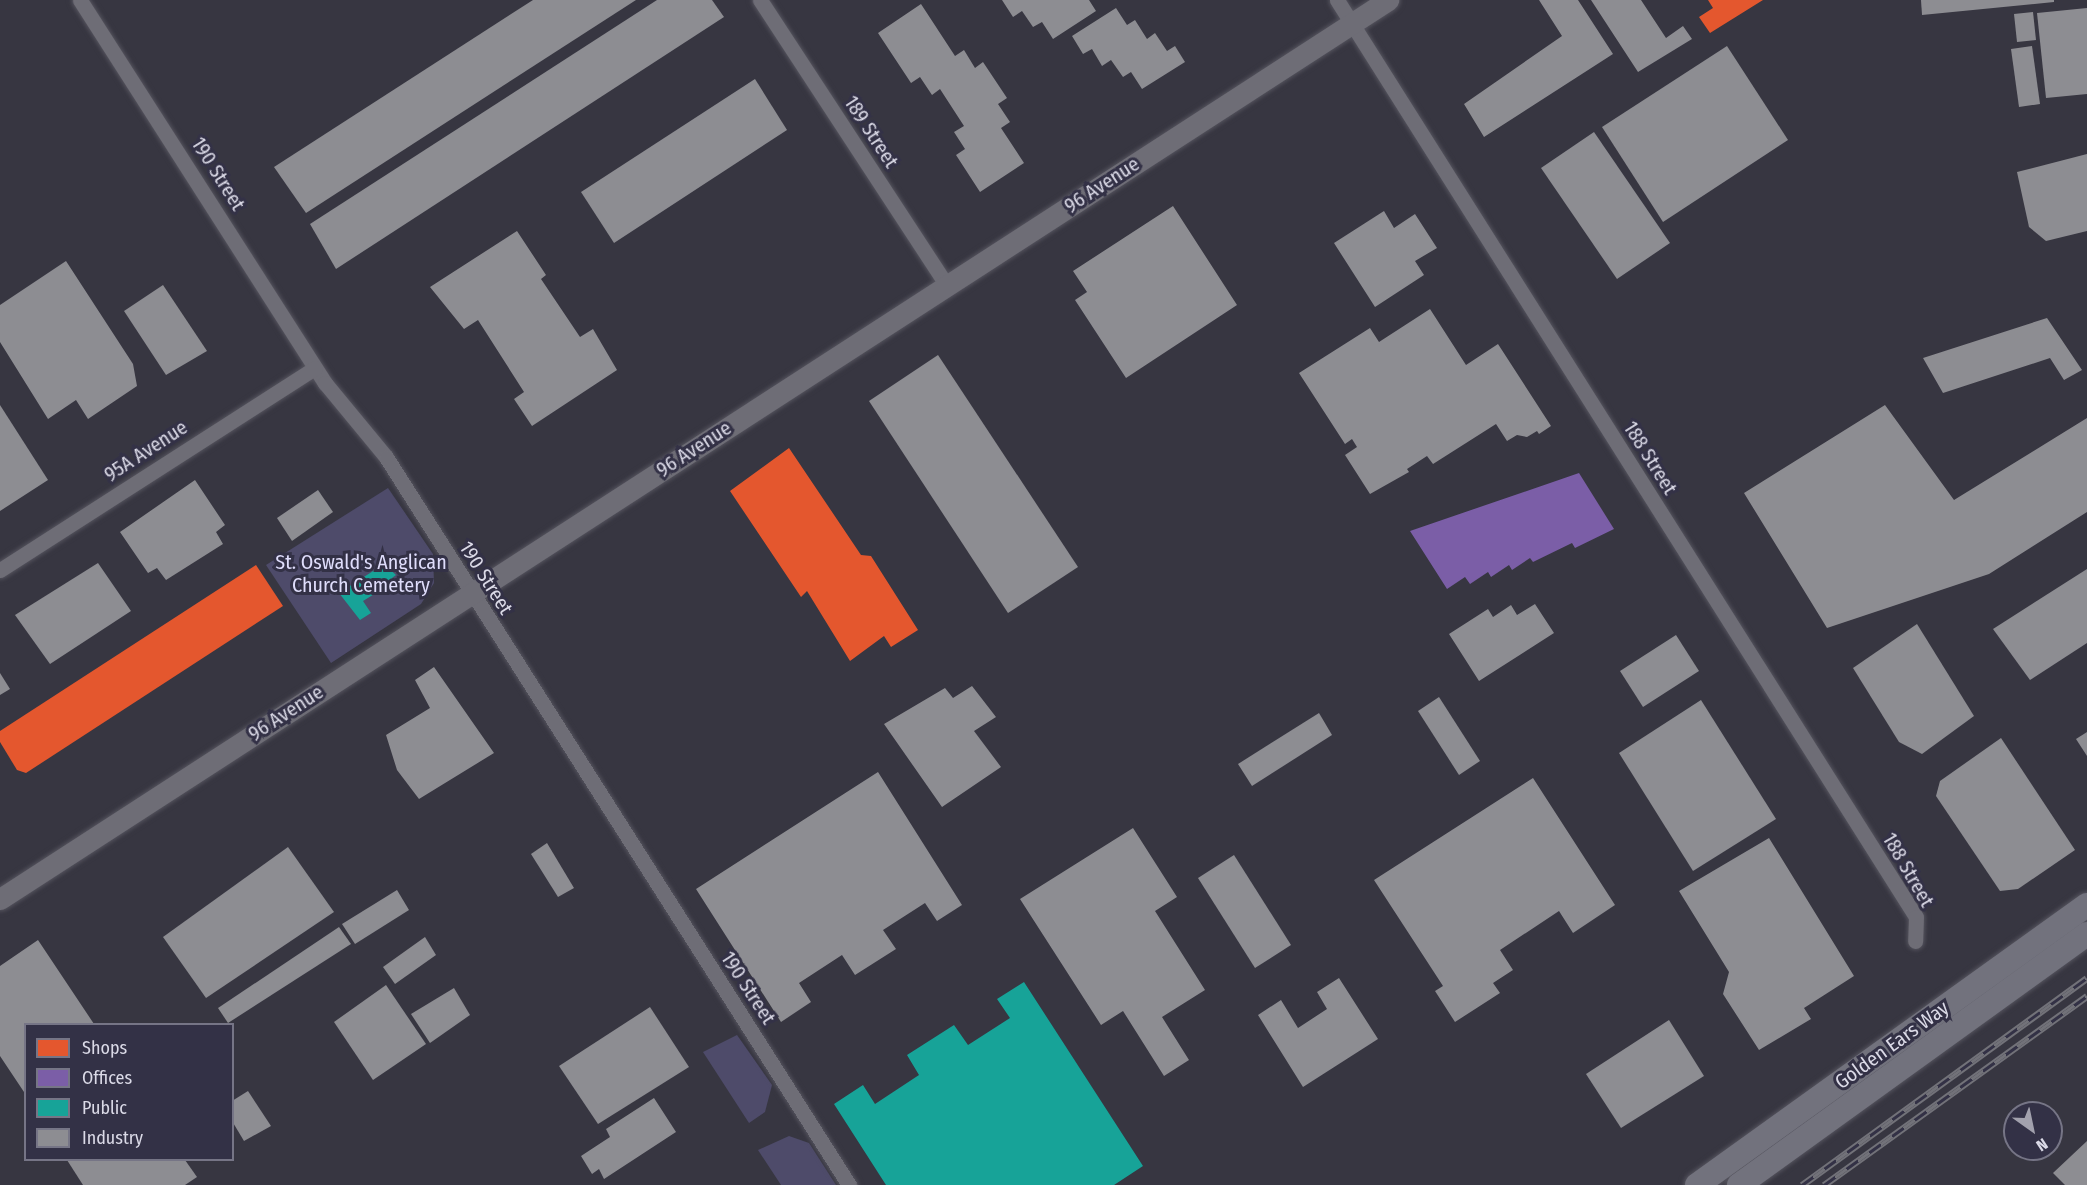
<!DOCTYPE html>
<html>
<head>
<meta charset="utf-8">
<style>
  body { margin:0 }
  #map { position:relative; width:2087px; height:1185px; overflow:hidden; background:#373641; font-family:"Fira Sans Condensed",sans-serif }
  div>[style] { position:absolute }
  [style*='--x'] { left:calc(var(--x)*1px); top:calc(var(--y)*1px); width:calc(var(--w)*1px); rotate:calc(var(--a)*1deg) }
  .green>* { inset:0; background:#4e4b6a }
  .shops>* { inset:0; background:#e4572e }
  .offices>* { inset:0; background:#7b5ea7 }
  .public>* { inset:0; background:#17a398 }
  .industry>* { inset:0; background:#8d8d92 }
  .roads { filter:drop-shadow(0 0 2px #54535d) drop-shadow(0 0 2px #54535d) }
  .street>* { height:15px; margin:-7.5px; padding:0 7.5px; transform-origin:7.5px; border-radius:7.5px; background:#6e6d76 }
  .secondary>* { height:21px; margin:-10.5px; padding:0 10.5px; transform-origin:10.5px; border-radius:10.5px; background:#6e6d76 }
  .primary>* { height:24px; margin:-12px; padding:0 12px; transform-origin:12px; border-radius:12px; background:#72727d }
  .rail>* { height:7px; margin-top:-3.5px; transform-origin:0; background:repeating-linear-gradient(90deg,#333146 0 14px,#727279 0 28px); box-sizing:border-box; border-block:2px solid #727279 }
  span { translate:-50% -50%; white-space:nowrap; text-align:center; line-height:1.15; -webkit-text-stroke:6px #333146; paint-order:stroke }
  .street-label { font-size:20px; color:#dbdae7 }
  .park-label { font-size:20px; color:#dfddfb }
  .legend { position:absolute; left:24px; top:1023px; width:210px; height:138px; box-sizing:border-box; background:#333146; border:2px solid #767586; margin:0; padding:8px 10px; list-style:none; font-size:18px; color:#dbdae7 }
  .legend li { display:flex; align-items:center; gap:12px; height:30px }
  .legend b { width:30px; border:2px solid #767586 }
  .north { position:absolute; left:2003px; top:1101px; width:60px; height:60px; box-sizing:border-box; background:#333146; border:2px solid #767586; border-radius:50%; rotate:147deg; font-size:16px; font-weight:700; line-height:24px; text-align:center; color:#dbdae7 }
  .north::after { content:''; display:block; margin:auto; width:21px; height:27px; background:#a2a1ad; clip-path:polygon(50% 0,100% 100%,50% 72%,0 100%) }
</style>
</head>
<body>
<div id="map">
  <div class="green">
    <i style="clip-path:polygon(388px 488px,433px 554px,434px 583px,421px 604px,331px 663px,266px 565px)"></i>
    <i style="clip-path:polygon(737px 1035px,772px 1085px,765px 1112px,749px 1123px,703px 1052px)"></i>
    <i style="clip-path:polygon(789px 1136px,809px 1143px,836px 1185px,781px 1185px,758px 1150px)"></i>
  </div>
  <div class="shops">
    <i style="clip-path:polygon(1708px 0,1763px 0,1710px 33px,1699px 17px,1713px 8px)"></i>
    <i style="clip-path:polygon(789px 448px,861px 555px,871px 556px,918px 630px,891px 647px,884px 636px,850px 661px,807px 591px,801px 597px,730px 491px)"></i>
    <i style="clip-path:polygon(256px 565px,283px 606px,26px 773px,17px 770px,0 742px,0 731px)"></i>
  </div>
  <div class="offices">
    <i style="clip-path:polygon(1579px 473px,1614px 529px,1575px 548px,1572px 543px,1533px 562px,1530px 558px,1512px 570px,1509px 565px,1491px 577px,1488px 572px,1470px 584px,1465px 577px,1447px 589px,1410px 531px)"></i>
  </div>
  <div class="public">
    <i style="clip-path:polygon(384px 564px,396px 575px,392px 578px,394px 582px,363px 601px,371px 613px,360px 620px,339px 593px)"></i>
    <i style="clip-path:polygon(1024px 982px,1143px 1166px,1114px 1185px,886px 1185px,834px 1104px,863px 1085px,875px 1104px,919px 1075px,907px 1055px,954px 1025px,968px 1045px,1010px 1018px,997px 999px)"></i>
  </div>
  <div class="industry">
    <i style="clip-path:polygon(533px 0,636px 0,306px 213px,274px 167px)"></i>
    <i style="clip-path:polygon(657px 0,712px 0,724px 17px,336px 269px,310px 224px)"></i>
    <i style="clip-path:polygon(1002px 0,1089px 0,1096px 11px,1053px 39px,1042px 22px,1033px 27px,1022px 11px,1013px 17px)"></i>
    <i style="clip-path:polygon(1539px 0,1578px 0,1613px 54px,1484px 137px,1464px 104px,1562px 36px)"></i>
    <i style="clip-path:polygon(1591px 0,1641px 0,1666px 38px,1683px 26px,1692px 39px,1638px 72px)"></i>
    <i style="clip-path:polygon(1921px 0,2054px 0,2054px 2px,1922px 15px)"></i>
    <i style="clip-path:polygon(921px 4px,955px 56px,964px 50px,975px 68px,983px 62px,1007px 98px,998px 104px,1010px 122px,1001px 128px,1024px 163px,980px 192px,956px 155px,965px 149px,954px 132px,964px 126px,940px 89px,932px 95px,920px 77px,911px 83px,878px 33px)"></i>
    <i style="clip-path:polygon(1116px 8px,1127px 25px,1135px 20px,1147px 39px,1155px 33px,1167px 51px,1175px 46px,1185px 62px,1142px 89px,1131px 72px,1123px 77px,1111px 60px,1102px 66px,1092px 49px,1083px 54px,1072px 36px)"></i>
    <i style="clip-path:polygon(2087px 8px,2087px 94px,2046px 98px,2037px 13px)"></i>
    <i style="clip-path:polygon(2033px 12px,2036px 40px,2017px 42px,2014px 14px)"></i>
    <i style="clip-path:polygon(1727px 46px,1788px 140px,1663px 222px,1602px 127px)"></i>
    <i style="clip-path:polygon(2032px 46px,2040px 104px,2019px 107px,2011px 49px)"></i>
    <i style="clip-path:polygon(755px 79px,787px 130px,614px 243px,581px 192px)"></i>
    <i style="clip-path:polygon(1594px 132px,1670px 243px,1617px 279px,1541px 168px)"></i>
    <i style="clip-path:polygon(2087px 154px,2087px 231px,2046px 241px,2029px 227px,2017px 172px)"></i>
    <i style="clip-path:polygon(1173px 206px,1237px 305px,1126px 378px,1075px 300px,1087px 292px,1073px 271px)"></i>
    <i style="clip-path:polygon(1384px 211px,1394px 228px,1415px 214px,1437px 248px,1415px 261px,1424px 275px,1375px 307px,1334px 243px)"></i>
    <i style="clip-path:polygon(517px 231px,546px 275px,541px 279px,580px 337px,593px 329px,617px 370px,532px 426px,514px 399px,524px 392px,478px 320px,464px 329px,430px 287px)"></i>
    <i style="clip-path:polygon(66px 261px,133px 364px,137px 386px,88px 419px,76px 400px,48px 419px,0 342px,0 305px)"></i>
    <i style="clip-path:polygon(163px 285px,207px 351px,166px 375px,124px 311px)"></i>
    <i style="clip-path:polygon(1430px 309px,1466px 365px,1498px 344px,1551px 426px,1539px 434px,1537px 431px,1527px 437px,1517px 435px,1507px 441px,1496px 424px,1433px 464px,1427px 456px,1407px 469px,1409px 472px,1370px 494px,1345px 455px,1357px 447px,1352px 439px,1345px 444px,1299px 373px,1370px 328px,1379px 342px)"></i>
    <i style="clip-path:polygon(2047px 318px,2082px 370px,2064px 380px,2050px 358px,1943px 393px,1923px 358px)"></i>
    <i style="clip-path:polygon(938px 355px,1078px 567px,1008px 613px,869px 401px)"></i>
    <i style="clip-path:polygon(0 405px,48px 480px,0 511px)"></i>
    <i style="clip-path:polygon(1885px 405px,1954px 500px,2087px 418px,2087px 512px,1989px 574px,1827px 628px,1744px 493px)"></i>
    <i style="clip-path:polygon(195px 480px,225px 525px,216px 532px,223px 544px,166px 580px,157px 568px,148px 573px,120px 532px)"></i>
    <i style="clip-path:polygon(318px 490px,333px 512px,292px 541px,277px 518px)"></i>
    <i style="clip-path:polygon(98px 563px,131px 611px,50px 664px,15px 615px)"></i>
    <i style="clip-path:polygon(2087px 569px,2087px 643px,2030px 680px,1993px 629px)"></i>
    <i style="clip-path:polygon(1535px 604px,1554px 633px,1479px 681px,1449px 634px,1488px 609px,1493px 617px,1511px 605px,1517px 615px)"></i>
    <i style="clip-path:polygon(1917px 624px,1974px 716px,1922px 754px,1899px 742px,1853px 668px)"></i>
    <i style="clip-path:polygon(1676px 635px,1699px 671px,1643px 707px,1620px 671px)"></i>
    <i style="clip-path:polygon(434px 667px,494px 753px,419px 799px,397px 770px,386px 735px,430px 708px,415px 680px)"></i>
    <i style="clip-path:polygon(0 673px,10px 689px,0 695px)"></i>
    <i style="clip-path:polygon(972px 686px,996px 717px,974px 731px,1001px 767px,942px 807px,884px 724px,945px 688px,953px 698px)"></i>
    <i style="clip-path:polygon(1439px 697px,1480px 761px,1459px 775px,1418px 711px)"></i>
    <i style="clip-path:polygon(1701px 700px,1776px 819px,1693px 871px,1619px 753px)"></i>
    <i style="clip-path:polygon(1319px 713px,1332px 735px,1252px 786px,1238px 764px)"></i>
    <i style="clip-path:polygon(2087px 732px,2087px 756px,2076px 739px)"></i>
    <i style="clip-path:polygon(2001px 738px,2075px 850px,2018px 889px,2000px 891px,1936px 796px,1940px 781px)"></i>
    <i style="clip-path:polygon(878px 772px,962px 905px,937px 921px,925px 903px,883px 930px,896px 949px,855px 975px,842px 955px,799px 983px,811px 1002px,781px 1022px,696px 889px)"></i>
    <i style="clip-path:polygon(1533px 778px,1615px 905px,1573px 933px,1559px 911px,1500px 950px,1513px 970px,1493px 983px,1500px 993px,1455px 1022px,1435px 991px,1443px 986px,1374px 880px)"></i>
    <i style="clip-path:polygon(1133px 828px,1177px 897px,1155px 911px,1205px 990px,1162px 1017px,1189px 1060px,1164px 1076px,1123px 1011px,1101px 1025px,1020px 899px)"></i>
    <i style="clip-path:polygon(1769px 838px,1854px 976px,1804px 1008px,1811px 1019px,1759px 1050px,1723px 994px,1729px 972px,1679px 891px)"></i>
    <i style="clip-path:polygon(547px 843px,574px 888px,558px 897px,531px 854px)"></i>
    <i style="clip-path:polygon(288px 847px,334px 912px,206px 998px,163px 937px)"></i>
    <i style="clip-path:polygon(1234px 855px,1291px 945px,1255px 968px,1198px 878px)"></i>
    <i style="clip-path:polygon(397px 890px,409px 910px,355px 944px,342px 924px)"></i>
    <i style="clip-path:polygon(339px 927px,351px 944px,228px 1023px,218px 1008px)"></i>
    <i style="clip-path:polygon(425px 937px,436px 955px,395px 984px,383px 967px)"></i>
    <i style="clip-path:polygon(38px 940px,94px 1024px,26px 1024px,26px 1095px,0 1056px,0 966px)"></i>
    <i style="clip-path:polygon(1339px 978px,1378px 1039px,1303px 1087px,1258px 1015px,1281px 1000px,1298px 1028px,1327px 1009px,1317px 992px)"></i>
    <i style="clip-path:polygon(386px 985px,426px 1044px,373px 1080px,334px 1022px)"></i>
    <i style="clip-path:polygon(454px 988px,470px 1015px,430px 1043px,411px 1014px)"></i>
    <i style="clip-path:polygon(650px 1007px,689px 1067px,598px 1124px,559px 1066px)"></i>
    <i style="clip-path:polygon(1669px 1020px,1704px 1076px,1621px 1128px,1586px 1074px)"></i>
    <i style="clip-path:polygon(248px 1091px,271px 1126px,244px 1141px,232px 1121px,232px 1101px)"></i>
    <i style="clip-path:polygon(654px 1098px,676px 1132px,604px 1179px,599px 1169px,592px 1174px,581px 1156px,610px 1137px,606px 1129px)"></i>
    <i style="clip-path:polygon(2087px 1141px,2087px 1185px,2065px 1185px,2053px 1173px)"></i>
    <i style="clip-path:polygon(67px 1160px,185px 1160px,197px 1177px,185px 1185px,83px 1185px)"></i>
  </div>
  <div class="roads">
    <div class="street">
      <i style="--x:80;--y:0;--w:455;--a:57.4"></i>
      <i style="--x:325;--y:383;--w:96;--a:50.5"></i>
      <i style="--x:386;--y:457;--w:863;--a:57.54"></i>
      <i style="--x:760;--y:0;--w:342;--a:56.8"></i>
      <i style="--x:1337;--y:0;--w:1084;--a:57.73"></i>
      <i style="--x:1916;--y:917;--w:24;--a:92"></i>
      <i style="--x:0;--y:570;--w:374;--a:-32.7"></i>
    </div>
    <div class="secondary">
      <i style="--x:0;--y:899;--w:1654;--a:-32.93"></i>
    </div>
    <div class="primary">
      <i style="--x:1697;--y:1185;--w:480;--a:-35.7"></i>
      <i style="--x:1739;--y:1185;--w:429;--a:-35.8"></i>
    </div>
  </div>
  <div class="rail">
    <i style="--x:1802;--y:1185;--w:352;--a:-36"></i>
    <i style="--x:1824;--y:1185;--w:324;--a:-35.7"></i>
  </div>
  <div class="street-label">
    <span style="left:871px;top:132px;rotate:57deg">189 Street</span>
    <span style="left:218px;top:174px;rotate:58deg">190 Street</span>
    <span style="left:1102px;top:185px;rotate:-33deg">96 Avenue</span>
    <span style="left:694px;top:449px;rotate:-33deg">96 Avenue</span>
    <span style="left:146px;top:451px;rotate:-33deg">95A Avenue</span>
    <span style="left:1650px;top:458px;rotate:58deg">188 Street</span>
    <span style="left:486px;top:578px;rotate:58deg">190 Street</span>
    <span style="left:286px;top:713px;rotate:-33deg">96 Avenue</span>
    <span style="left:1908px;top:870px;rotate:60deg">188 Street</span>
    <span style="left:748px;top:988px;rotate:57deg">190 Street</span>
    <span style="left:1892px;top:1045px;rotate:-36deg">Golden Ears Way</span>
  </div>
  <div class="park-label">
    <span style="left:361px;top:574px">St. Oswald's Anglican<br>Church Cemetery</span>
  </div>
  <ul class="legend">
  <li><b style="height:16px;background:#e4572e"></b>Shops</li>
  <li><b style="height:16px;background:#7b5ea7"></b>Offices</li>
  <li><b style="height:16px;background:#17a398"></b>Public</li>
  <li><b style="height:16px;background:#8d8d92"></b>Industry</li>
  </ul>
  <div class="north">N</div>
</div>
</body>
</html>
